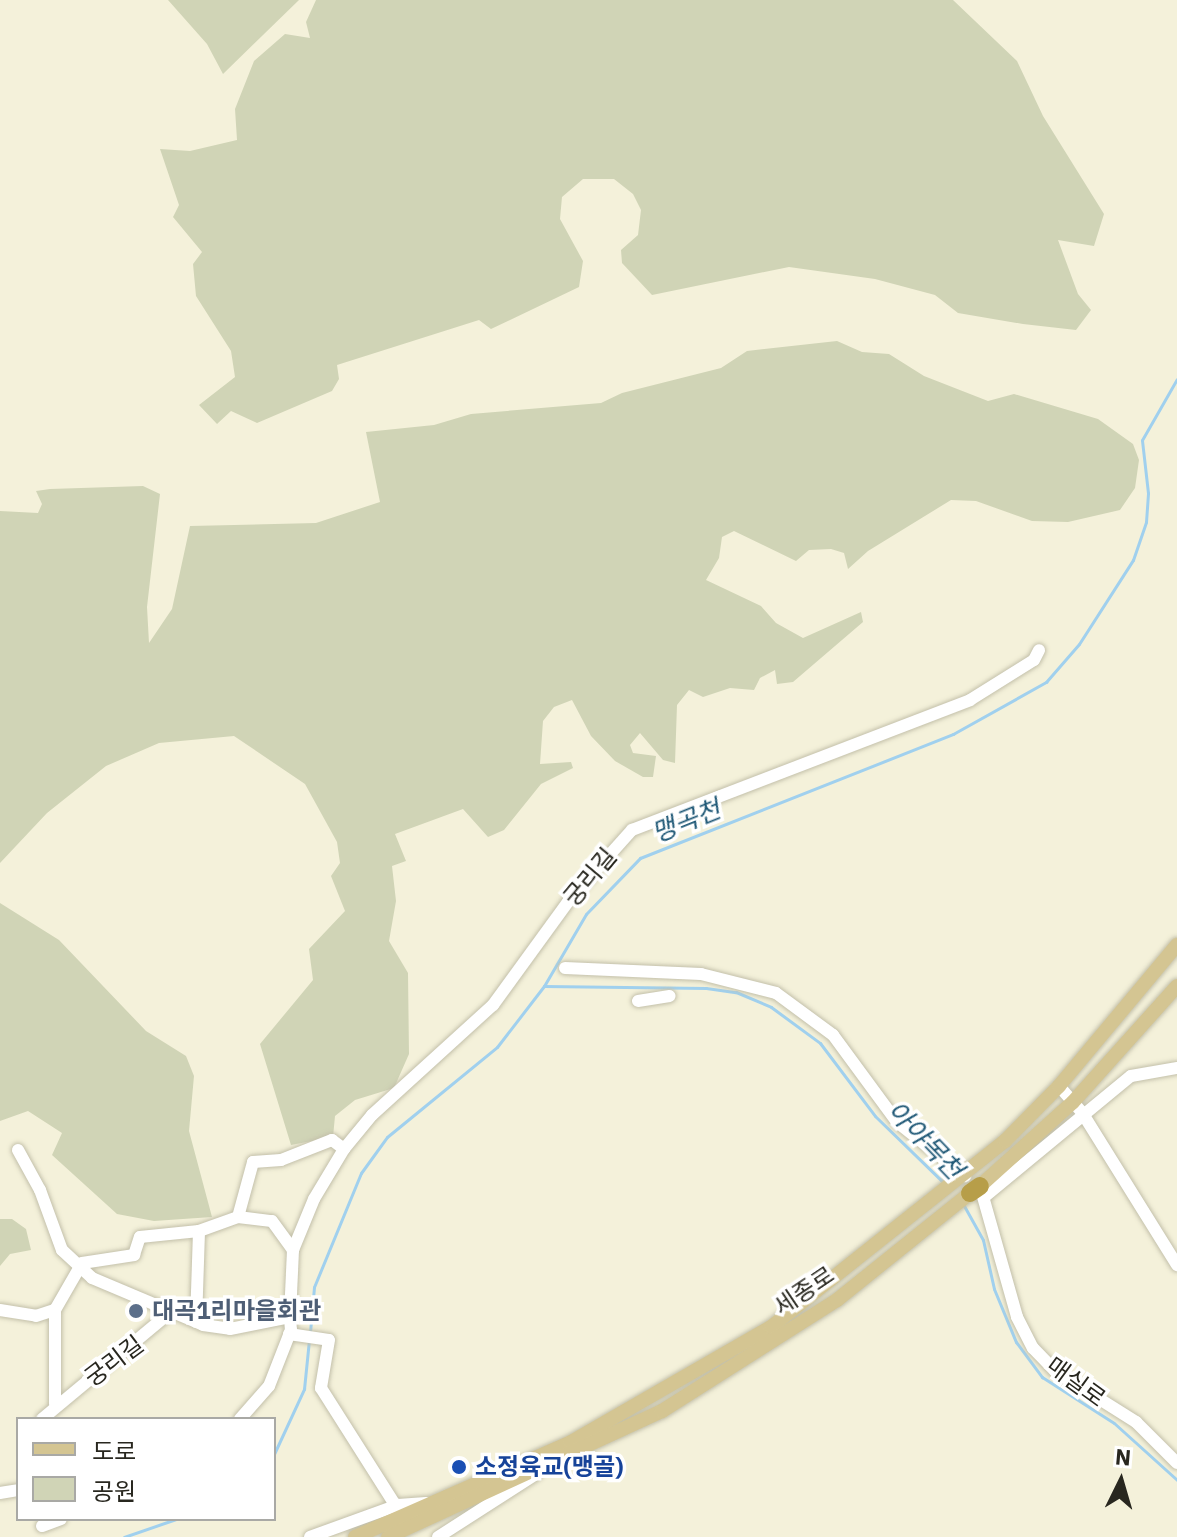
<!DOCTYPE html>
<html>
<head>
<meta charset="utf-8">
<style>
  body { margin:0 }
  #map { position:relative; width:1177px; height:1537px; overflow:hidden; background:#f4f1da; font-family:"IBM Plex Sans","Noto Sans KR",sans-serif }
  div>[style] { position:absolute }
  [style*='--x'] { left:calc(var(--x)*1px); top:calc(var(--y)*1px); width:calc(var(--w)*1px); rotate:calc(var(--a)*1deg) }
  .green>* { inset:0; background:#d0d4b6 }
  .stream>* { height:3px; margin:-1.5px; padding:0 1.5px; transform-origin:1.5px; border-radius:1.5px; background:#a0d0ee }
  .roads { filter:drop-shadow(0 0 2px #c3c0aa) drop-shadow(0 0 2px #c3c0aa) }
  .minor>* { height:12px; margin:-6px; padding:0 6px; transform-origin:6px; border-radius:6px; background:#fff }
  .major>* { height:14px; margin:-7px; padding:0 7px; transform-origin:7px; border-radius:7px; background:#d4c592 }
  .highway>* { height:18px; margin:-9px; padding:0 9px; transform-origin:9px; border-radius:9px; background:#b79e49 }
  .dots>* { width:22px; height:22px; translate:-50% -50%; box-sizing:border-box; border:4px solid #fff; border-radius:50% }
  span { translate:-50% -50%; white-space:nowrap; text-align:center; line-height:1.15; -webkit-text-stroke:7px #fff; paint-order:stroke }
  .street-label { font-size:24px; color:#28271f }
  .service-label { font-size:24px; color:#4e5e75; font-weight:700 }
  .left { translate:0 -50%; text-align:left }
  .transit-label { font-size:24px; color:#164399; font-weight:700 }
  .water-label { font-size:26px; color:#1f5876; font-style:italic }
  .legend { position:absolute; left:16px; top:1417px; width:260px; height:104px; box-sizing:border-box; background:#fff; border:2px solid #a9a9a5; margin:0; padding:10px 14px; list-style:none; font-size:24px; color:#28271f }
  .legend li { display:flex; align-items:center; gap:16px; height:40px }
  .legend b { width:40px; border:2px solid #a9a9a5 }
  .north { position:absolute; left:1081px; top:1441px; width:80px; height:80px; -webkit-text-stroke:6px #fff; paint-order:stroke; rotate:5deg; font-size:22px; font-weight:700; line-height:32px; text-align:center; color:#28271f }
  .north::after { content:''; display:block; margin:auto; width:28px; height:36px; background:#28271f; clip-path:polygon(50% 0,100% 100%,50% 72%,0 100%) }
</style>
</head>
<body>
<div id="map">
  <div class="green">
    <i style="clip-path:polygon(168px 0,299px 0,223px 74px,207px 44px)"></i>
    <i style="clip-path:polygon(316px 0,953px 0,1017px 61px,1043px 116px,1104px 214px,1094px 246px,1058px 240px,1078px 294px,1091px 310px,1076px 330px,1023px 324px,958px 313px,935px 295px,875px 279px,789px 267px,652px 295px,622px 263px,621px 250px,638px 235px,641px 210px,633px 194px,614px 179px,583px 179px,562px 197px,560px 219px,583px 261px,579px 287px,491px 329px,479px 320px,337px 365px,339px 379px,332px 391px,257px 423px,231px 411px,217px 424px,199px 405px,235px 377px,231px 351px,196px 296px,193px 264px,202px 252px,173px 217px,179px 205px,160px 149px,190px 151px,237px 140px,235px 109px,254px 61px,285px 34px,310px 38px,306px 22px)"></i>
    <i style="clip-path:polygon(837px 341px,862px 352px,889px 354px,924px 376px,988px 401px,1014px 394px,1098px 419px,1133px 444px,1139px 460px,1135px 488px,1120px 510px,1068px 522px,1032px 521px,976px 501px,951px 500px,868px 551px,848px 569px,844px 553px,831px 549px,809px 550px,796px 561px,734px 531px,722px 537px,719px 558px,706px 580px,761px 606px,776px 623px,803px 638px,861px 612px,863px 622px,793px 682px,777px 684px,775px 670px,760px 678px,754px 690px,730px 688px,703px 697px,689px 690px,677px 705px,675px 763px,663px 760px,640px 733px,630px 745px,633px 753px,656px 756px,653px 777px,643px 777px,615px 761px,591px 736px,572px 700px,554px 707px,543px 721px,540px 764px,571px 762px,573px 768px,541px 784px,504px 830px,488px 837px,463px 809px,395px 834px,406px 861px,392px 866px,396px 901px,389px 941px,408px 973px,409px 1054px,394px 1088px,355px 1100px,335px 1116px,333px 1137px,291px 1145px,260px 1044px,313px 980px,309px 949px,345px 911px,331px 876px,340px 863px,337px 842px,305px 784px,234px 736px,159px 743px,106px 766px,47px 813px,0 863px,0 511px,38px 513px,42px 504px,36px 491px,50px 489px,143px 486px,160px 494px,147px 607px,149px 643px,172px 609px,190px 526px,316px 523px,380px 502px,366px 432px,434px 425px,471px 414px,601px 403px,622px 393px,721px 368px,747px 351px)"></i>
    <i style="clip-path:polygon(0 903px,59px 940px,146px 1031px,186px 1056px,194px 1076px,189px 1131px,212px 1217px,154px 1221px,117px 1214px,52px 1155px,62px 1133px,28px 1111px,0 1121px)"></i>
    <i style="clip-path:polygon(0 1219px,12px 1219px,26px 1229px,31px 1250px,10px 1254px,0 1266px)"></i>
  </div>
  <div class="stream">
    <i style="--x:544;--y:986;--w:162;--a:0.7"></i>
    <i style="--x:706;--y:988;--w:30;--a:8"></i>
    <i style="--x:736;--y:992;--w:38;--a:23"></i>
    <i style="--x:771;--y:1007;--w:61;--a:36.3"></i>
    <i style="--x:820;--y:1043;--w:91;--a:53"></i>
    <i style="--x:875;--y:1116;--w:96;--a:44.2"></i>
    <i style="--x:963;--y:1204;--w:41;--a:60.9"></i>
    <i style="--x:983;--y:1240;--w:50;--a:77.3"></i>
    <i style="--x:994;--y:1289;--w:57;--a:67.5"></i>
    <i style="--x:1016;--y:1342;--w:44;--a:53.4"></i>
    <i style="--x:1042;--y:1377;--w:85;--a:32.6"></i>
    <i style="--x:1114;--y:1423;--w:85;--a:42.1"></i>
    <i style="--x:310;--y:1332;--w:45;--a:-84.9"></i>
    <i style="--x:314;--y:1287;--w:123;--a:-67.6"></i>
    <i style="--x:361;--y:1173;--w:44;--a:-54.2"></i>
    <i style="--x:387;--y:1137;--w:142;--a:-39.3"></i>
    <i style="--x:497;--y:1047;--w:77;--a:-52.4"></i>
    <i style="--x:544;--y:986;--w:83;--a:-59.7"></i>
    <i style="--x:586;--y:914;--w:78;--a:-46"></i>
    <i style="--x:640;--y:858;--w:337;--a:-21.6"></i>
    <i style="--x:953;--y:734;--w:107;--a:-29.2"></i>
    <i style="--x:1046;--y:682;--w:50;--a:-49"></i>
    <i style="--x:1079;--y:644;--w:100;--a:-57.3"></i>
    <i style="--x:1133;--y:560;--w:40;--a:-71.1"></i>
    <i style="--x:1146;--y:522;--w:29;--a:-86"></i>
    <i style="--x:1148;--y:493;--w:53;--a:-96.5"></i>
    <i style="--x:1142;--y:440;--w:70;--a:-60.2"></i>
    <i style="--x:274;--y:1454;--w:72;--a:-65.2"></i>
    <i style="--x:304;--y:1389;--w:49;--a:-84.2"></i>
    <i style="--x:124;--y:1537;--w:55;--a:-19.1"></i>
  </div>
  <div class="roads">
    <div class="minor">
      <i style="--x:565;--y:968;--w:136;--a:2.5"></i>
      <i style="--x:701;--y:974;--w:77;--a:14.2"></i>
      <i style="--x:776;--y:993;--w:71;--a:36.4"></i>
      <i style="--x:833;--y:1035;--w:108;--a:53.7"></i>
      <i style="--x:897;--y:1122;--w:87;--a:38.5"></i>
      <i style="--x:638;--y:1001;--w:32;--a:-9"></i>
      <i style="--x:1059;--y:1086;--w:37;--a:49"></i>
      <i style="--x:1083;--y:1114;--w:178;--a:58.1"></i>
      <i style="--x:344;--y:1149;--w:44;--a:-50.5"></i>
      <i style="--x:372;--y:1115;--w:164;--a:-42.3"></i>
      <i style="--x:493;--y:1005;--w:131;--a:-54"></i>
      <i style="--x:570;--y:899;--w:93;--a:-48.1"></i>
      <i style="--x:632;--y:830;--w:362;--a:-21"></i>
      <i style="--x:970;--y:700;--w:75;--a:-32"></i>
      <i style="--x:1034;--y:660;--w:11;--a:-63"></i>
      <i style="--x:18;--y:1150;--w:46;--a:61.2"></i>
      <i style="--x:40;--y:1190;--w:64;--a:69.9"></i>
      <i style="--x:62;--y:1250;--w:41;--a:43"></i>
      <i style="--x:92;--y:1278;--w:121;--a:22.9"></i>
      <i style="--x:203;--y:1325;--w:27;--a:8"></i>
      <i style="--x:230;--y:1329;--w:61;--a:-11.3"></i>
      <i style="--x:290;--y:1317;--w:13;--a:86"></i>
      <i style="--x:291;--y:1330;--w:60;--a:111.4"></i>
      <i style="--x:269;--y:1386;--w:44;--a:131.3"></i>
      <i style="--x:980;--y:1186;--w:136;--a:74.2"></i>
      <i style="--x:1017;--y:1317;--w:35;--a:63"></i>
      <i style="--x:1033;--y:1348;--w:32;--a:46"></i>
      <i style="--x:1055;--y:1371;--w:96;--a:32.2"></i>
      <i style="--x:1136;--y:1422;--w:58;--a:45"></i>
      <i style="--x:984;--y:1197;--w:190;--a:-39.5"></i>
      <i style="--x:1131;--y:1076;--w:47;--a:-9.9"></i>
      <i style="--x:238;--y:1217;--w:57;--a:-74.7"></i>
      <i style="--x:253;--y:1162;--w:28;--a:-4"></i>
      <i style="--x:281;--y:1160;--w:55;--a:-21.4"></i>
      <i style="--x:332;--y:1140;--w:15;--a:37"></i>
      <i style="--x:344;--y:1149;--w:58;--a:121"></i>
      <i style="--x:314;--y:1199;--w:55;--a:112.4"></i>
      <i style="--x:0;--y:1310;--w:36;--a:9"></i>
      <i style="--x:36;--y:1316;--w:20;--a:-18"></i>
      <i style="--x:196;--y:1322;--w:91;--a:-88.1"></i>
      <i style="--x:289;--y:1334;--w:40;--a:8.5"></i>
      <i style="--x:329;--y:1340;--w:49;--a:99.5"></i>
      <i style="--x:321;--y:1388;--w:140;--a:57.6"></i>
      <i style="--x:55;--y:1404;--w:94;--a:-90"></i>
      <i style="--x:55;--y:1310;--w:54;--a:-60.1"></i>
      <i style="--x:82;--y:1263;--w:53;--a:-8.7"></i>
      <i style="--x:134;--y:1255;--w:19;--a:-72"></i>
      <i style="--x:140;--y:1237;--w:59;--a:-5.8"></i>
      <i style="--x:199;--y:1231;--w:41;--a:-19.7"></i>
      <i style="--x:238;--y:1217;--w:34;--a:7"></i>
      <i style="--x:272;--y:1221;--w:36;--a:54"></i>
      <i style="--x:293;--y:1250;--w:67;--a:92.6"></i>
      <i style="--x:42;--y:1419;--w:165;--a:-39.8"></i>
      <i style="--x:0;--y:1493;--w:18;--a:-9"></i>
      <i style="--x:42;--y:1526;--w:20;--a:-20"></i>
      <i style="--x:310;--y:1537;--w:94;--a:-20"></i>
      <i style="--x:398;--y:1505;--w:28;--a:-4"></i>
      <i style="--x:438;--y:1537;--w:117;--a:-32.7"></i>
    </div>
    <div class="major">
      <i style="--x:980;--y:1186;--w:125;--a:-42.1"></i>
      <i style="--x:1073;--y:1102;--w:156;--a:-48.1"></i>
      <i style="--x:355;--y:1537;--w:236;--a:-23.7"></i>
      <i style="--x:571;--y:1442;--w:231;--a:-29.9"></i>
      <i style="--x:771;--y:1327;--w:299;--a:-38.5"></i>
      <i style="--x:1005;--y:1141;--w:77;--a:-45.5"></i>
      <i style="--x:1059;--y:1086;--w:184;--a:-50.1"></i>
      <i style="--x:388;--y:1537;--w:302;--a:-24.7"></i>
      <i style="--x:662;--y:1411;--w:207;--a:-32.4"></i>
      <i style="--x:837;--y:1300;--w:171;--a:-38.8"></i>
    </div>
    <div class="highway">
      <i style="--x:970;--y:1193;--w:12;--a:-35"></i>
    </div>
  </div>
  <div class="dots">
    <i style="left:136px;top:1311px;background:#5c6f8a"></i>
    <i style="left:459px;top:1467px;background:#1a4fb4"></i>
  </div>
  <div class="street-label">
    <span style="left:590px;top:877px;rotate:-50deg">궁리길</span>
    <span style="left:804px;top:1291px;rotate:-34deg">세종로</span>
    <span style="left:114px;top:1361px;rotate:-37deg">궁리길</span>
    <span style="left:1076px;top:1382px;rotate:36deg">매실로</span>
  </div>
  <div class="service-label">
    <span class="left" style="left:152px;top:1311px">대곡1리마을회관</span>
  </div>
  <div class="transit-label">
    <span class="left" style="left:475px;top:1467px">소정육교(맹골)</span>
  </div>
  <div class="water-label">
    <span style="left:686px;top:821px;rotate:-22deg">맹곡천</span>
    <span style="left:925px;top:1140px;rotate:46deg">아야목천</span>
  </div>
  <ul class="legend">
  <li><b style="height:10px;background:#d4c592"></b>도로</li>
  <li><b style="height:22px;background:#d0d4b6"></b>공원</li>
  </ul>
  <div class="north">N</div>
</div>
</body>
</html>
